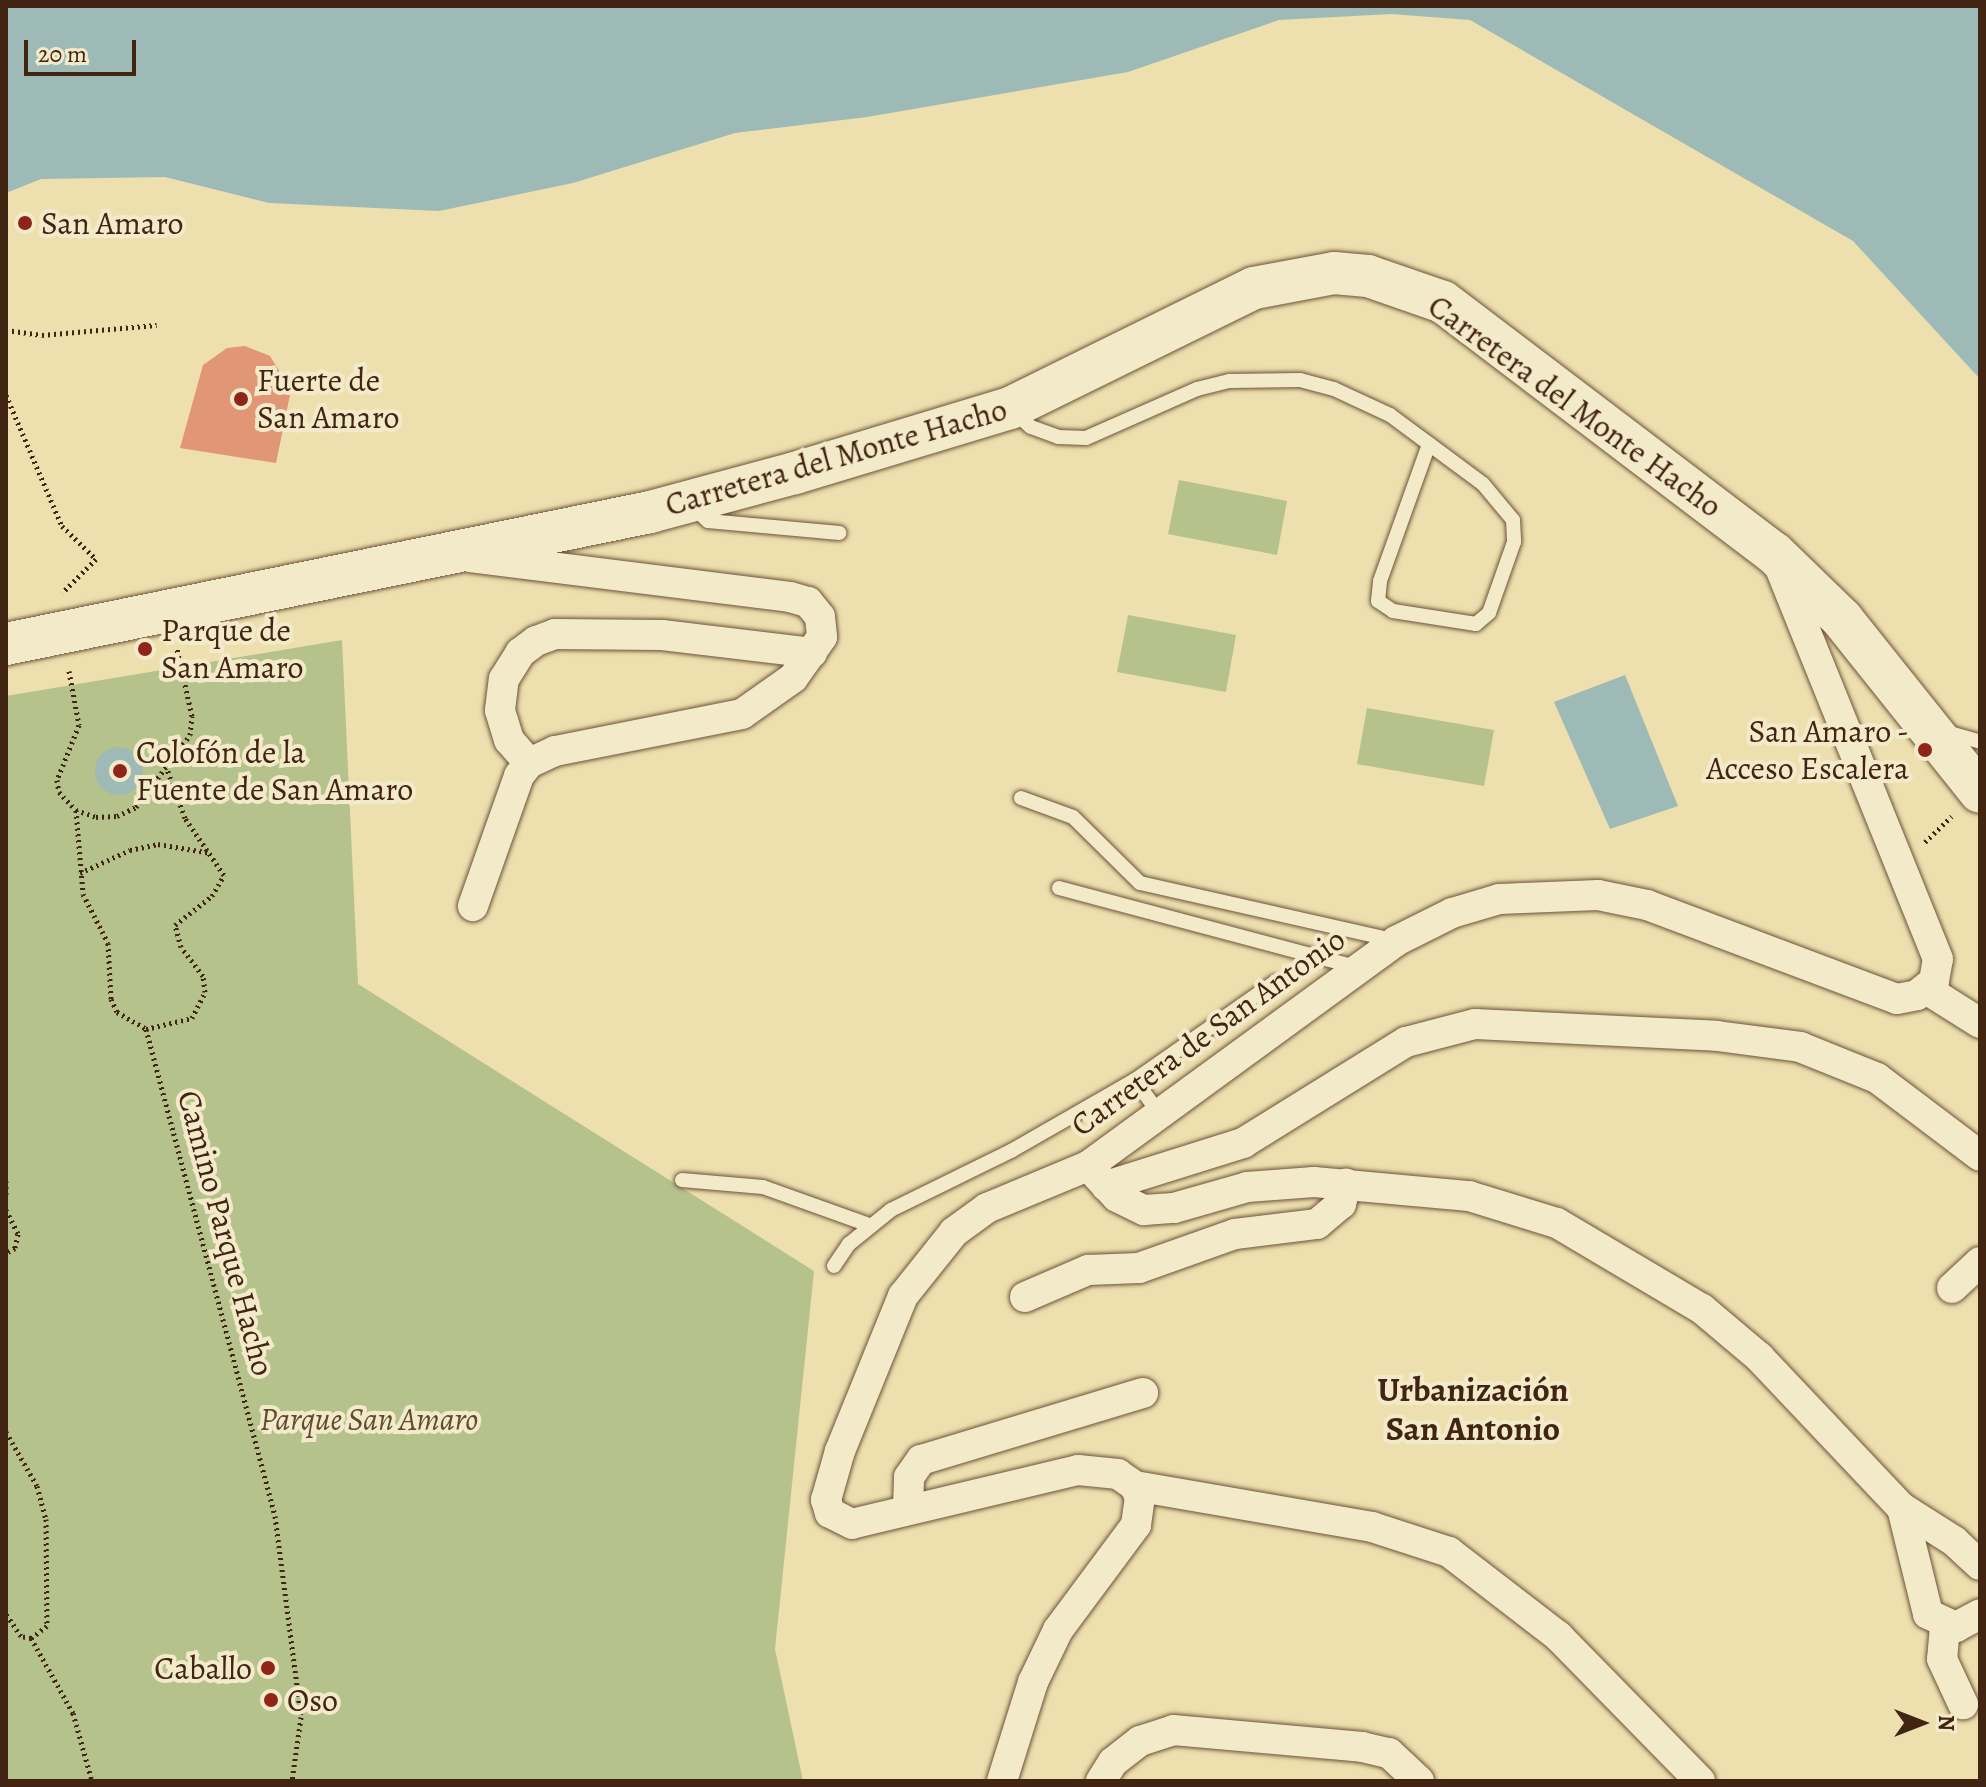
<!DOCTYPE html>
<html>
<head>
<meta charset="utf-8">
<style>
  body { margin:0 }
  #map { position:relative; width:1986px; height:1787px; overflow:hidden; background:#eddfae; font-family:Alegreya,serif }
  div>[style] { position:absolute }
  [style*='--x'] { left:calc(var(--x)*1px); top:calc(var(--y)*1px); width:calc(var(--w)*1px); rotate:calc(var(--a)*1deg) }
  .green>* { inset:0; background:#b6c28c }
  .water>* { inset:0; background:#9ebab6 }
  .round { border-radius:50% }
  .building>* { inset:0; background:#e19776 }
  .path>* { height:5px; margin-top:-2.5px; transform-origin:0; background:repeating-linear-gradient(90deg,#422412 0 2px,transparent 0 6px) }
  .roads { filter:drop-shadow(0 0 2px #6d5339) drop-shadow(0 0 2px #6d5339) }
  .service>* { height:14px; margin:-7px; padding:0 7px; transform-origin:7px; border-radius:7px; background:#f3eaca }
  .minor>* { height:30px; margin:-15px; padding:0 15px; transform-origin:15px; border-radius:15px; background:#f3eaca }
  .secondary>* { height:42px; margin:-21px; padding:0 21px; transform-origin:21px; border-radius:21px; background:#f3eaca }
  .dots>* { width:22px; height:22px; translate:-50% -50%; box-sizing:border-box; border:4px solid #f3eaca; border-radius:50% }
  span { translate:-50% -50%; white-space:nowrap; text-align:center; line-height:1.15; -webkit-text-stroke:8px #f3eaca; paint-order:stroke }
  .poi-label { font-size:32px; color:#422412 }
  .left { translate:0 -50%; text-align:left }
  .right { translate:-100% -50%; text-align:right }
  .street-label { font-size:32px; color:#422412 }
  .park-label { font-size:32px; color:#5f4c30; font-style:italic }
  .neighbourhood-label { font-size:34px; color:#422412; font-weight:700 }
  .frame { position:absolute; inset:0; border:8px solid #422412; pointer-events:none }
  .north { position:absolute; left:1882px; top:1683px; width:80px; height:80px; -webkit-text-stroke:6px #f3eaca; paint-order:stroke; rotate:90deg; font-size:22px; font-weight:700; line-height:32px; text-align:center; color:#422412 }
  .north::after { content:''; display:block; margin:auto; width:28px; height:36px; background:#422412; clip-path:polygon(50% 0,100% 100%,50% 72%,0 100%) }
  .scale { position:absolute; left:24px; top:40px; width:112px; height:36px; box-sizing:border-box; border:4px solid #422412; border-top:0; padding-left:10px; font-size:24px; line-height:28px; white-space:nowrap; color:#422412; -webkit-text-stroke:6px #f3eaca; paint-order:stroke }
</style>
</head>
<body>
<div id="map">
  <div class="green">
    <i style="clip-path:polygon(1179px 480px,1287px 501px,1277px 555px,1168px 534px)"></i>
    <i style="clip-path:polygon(1128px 615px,1236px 635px,1226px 692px,1117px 672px)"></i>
    <i style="clip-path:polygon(342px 640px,358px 984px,814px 1271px,775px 1649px,803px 1781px,6px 1781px,6px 696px)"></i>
    <i style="clip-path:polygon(1367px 708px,1494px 730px,1484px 786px,1357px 764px)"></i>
  </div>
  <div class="water">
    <i style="clip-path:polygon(6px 6px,1980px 6px,1980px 379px,1853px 241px,1470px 20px,1391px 14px,1279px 20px,1128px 72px,867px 117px,735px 133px,573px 183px,439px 211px,269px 203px,165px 177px,41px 179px,6px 193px)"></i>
    <i style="clip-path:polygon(1625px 675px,1678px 806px,1610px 829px,1554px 702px)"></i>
    <i class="round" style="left:95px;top:747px;width:48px;height:48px"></i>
  </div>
  <div class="building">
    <i style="clip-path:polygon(245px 346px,270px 356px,291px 390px,276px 463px,180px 448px,203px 365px,227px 348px)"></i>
  </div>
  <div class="path">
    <i style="--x:6;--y:330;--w:36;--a:8"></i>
    <i style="--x:42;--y:335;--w:115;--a:-5"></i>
    <i style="--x:6;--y:395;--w:142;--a:66.9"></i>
    <i style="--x:62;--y:526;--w:47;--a:44.1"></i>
    <i style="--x:96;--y:559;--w:48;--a:135"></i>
    <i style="--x:69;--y:671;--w:55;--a:79.5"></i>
    <i style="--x:79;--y:725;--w:59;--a:111.8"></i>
    <i style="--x:57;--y:780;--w:12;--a:81"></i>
    <i style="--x:59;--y:792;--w:25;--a:47"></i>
    <i style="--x:76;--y:810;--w:21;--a:19"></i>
    <i style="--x:96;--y:817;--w:21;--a:-3"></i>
    <i style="--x:117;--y:816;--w:21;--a:-25"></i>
    <i style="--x:136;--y:807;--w:90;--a:-53.1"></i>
    <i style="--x:190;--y:735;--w:19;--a:-84"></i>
    <i style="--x:192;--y:716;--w:69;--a:-102.6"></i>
    <i style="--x:76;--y:810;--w:84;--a:85.2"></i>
    <i style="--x:83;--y:894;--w:55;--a:63"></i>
    <i style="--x:108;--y:943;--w:56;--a:86.9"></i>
    <i style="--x:111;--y:999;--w:14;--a:65"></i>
    <i style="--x:117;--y:1012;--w:34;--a:30"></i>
    <i style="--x:146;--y:1029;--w:47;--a:-13.4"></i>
    <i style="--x:192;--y:1018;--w:29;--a:-63"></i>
    <i style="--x:205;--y:992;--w:16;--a:-97"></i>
    <i style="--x:203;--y:976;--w:36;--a:-127"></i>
    <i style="--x:181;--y:947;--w:23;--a:-105"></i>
    <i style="--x:175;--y:925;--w:47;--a:-38.1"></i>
    <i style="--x:212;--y:896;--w:24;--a:-60"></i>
    <i style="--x:224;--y:875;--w:69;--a:-124.4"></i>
    <i style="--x:185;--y:818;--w:52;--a:-110.2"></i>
    <i style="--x:1925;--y:842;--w:37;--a:-44"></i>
    <i style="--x:80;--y:873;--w:55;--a:-24.7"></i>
    <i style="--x:130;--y:850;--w:29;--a:-12"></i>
    <i style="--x:158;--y:844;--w:54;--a:9.6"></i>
    <i style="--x:146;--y:1029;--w:504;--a:75.16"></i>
    <i style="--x:275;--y:1516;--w:203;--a:82.6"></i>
    <i style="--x:301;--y:1717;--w:65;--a:98"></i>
    <i style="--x:6;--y:1181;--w:15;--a:90"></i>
    <i style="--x:6;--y:1210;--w:27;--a:63"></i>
    <i style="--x:18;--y:1234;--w:14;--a:102"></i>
    <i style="--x:15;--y:1248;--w:10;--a:151"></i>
    <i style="--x:6;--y:1432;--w:62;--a:60.1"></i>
    <i style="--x:37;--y:1486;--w:34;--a:75"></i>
    <i style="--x:46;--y:1519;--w:107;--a:89.5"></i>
    <i style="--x:47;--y:1626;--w:20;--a:143"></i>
    <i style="--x:31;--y:1638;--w:10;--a:-169"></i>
    <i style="--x:21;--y:1636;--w:27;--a:-124"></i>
    <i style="--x:31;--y:1638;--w:86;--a:60.8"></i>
    <i style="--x:73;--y:1713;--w:71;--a:74.4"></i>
  </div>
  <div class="roads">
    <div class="service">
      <i style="--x:1013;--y:411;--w:24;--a:42"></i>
      <i style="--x:1031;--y:427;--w:29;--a:20"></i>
      <i style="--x:1058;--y:437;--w:28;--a:2"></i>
      <i style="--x:1086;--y:438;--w:121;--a:-23.8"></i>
      <i style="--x:1197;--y:389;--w:34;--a:-14"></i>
      <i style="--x:1230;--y:381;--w:70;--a:-0.8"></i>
      <i style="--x:1300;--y:380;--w:35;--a:15"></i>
      <i style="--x:1334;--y:389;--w:62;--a:24.9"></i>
      <i style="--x:1390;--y:415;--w:49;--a:36.6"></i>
      <i style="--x:1429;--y:444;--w:67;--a:36.5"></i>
      <i style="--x:1483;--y:484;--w:47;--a:50.2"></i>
      <i style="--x:1513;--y:520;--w:22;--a:87"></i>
      <i style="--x:1514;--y:542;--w:75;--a:109.4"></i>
      <i style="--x:1489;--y:613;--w:17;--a:140"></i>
      <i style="--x:1476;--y:624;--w:84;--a:-171.1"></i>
      <i style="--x:1393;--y:611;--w:18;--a:-146"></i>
      <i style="--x:1378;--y:601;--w:20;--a:-84"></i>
      <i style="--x:1380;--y:581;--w:145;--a:-70.3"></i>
      <i style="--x:694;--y:508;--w:19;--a:43"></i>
      <i style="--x:708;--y:521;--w:132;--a:5.2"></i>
      <i style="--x:1946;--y:732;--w:35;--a:16"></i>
      <i style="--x:1021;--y:798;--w:55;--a:20.1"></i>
      <i style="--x:1073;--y:817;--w:94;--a:44.6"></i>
      <i style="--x:1140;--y:883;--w:258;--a:12.7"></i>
      <i style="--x:1059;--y:888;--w:306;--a:14.9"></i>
      <i style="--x:1135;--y:1080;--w:44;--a:54.2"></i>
      <i style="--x:682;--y:1180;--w:81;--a:4.9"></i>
      <i style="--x:763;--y:1187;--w:113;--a:19.7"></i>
      <i style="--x:834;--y:1266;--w:27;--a:-56"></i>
      <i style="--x:849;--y:1244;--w:54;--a:-39"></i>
      <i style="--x:891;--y:1210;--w:134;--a:-26.2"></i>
      <i style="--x:1011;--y:1151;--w:143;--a:-29.8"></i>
      <i style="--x:1135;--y:1080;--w:171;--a:-35"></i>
    </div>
    <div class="minor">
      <i style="--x:470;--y:557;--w:322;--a:7.1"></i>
      <i style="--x:790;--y:597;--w:19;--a:16"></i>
      <i style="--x:808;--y:602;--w:19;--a:51"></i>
      <i style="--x:820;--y:617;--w:20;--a:84"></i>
      <i style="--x:822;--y:637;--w:50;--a:125.3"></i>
      <i style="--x:793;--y:678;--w:62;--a:144.8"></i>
      <i style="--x:742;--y:714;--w:191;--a:168.8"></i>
      <i style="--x:555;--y:751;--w:29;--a:155"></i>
      <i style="--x:529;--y:763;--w:16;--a:128"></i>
      <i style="--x:519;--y:776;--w:138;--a:109.5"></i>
      <i style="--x:529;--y:763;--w:30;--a:-131"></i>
      <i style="--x:509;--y:740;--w:31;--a:-107"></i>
      <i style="--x:500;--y:710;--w:31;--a:-83"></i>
      <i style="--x:504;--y:679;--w:31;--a:-58"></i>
      <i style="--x:520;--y:653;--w:20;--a:-37"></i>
      <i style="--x:536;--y:641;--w:20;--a:-20"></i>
      <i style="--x:555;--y:634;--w:107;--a:0.5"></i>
      <i style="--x:662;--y:635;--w:151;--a:6.8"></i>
      <i style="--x:1926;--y:989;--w:64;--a:32.2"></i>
      <i style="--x:1088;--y:1166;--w:42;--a:46.9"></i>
      <i style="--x:1117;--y:1197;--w:30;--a:26"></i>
      <i style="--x:1144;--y:1210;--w:30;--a:-4"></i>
      <i style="--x:1174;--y:1208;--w:76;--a:-16"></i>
      <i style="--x:1247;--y:1187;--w:67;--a:-4.3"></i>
      <i style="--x:1314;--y:1182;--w:156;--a:5.2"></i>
      <i style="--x:1469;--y:1196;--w:92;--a:17.1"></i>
      <i style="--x:1557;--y:1223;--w:169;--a:30.7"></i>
      <i style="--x:1702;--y:1309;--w:75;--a:40.1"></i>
      <i style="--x:1759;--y:1357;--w:208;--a:46.6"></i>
      <i style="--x:1902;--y:1508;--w:62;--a:32.4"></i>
      <i style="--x:1954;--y:1541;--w:35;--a:43"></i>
      <i style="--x:1106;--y:1186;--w:144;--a:-17.4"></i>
      <i style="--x:1243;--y:1143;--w:192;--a:-31.8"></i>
      <i style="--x:1406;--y:1042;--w:71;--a:-14.6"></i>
      <i style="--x:1475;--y:1024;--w:242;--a:2.8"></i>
      <i style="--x:1717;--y:1036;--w:84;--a:7.5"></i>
      <i style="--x:1800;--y:1047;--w:83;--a:21.9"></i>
      <i style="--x:1877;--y:1078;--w:129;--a:37.1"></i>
      <i style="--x:1952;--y:1288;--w:38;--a:-43"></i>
      <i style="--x:1025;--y:1297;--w:69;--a:-23.2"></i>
      <i style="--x:1088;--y:1270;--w:51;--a:-2.2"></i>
      <i style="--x:1139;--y:1268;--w:102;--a:-19.5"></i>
      <i style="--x:1235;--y:1234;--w:83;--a:-7"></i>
      <i style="--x:1317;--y:1224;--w:31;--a:-40"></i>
      <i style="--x:1341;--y:1204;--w:21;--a:-76"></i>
      <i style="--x:1135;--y:1486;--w:241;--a:9.8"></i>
      <i style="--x:1372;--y:1527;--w:81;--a:18"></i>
      <i style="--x:1449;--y:1552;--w:138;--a:37.6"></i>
      <i style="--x:1558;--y:1636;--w:203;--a:45.6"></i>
      <i style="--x:908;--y:1508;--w:31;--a:-88"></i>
      <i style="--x:909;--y:1477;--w:21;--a:-55"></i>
      <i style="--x:921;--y:1460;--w:232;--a:-16.8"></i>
      <i style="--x:1902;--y:1508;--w:109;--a:76.2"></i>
      <i style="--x:1928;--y:1614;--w:31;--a:25"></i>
      <i style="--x:1956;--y:1627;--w:27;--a:-28"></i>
      <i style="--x:1945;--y:1626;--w:33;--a:95"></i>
      <i style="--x:1942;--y:1659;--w:50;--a:65"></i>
      <i style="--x:1002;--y:1781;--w:104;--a:-72.6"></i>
      <i style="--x:1033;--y:1682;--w:58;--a:-64.3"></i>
      <i style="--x:1058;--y:1630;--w:131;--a:-53.4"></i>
      <i style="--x:1136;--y:1525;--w:27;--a:-82"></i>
      <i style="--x:1140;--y:1498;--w:13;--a:-113"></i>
      <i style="--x:1135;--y:1486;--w:21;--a:-145"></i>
      <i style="--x:1118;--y:1474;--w:40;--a:-174.3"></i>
      <i style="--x:1078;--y:1470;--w:232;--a:166.6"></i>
      <i style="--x:852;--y:1524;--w:25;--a:-153"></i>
      <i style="--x:830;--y:1513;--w:14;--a:-107"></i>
      <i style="--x:826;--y:1500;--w:51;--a:-74.1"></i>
      <i style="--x:840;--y:1451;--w:167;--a:-67.9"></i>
      <i style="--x:903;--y:1296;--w:82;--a:-51.4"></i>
      <i style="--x:954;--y:1232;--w:41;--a:-36"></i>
      <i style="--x:987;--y:1208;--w:109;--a:-22.6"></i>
      <i style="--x:1088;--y:1166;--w:381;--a:-36.1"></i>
      <i style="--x:1396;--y:941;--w:63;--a:-26.6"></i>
      <i style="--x:1452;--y:913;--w:49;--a:-16.6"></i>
      <i style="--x:1499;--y:899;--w:99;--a:-2.3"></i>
      <i style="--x:1598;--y:895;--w:50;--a:11.5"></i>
      <i style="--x:1647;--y:905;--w:267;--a:20.6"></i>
      <i style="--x:1897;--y:999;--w:20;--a:-11"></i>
      <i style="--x:1917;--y:995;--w:22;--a:-39"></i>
      <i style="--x:1934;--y:981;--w:22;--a:-80"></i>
      <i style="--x:1938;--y:959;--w:424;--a:-112"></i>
      <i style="--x:1101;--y:1781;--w:22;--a:-58"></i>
      <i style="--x:1113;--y:1762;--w:34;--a:-38"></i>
      <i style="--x:1140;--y:1741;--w:35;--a:-18"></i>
      <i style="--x:1173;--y:1730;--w:190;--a:5.1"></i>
      <i style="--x:1362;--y:1747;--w:28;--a:13"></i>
      <i style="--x:1389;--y:1753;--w:41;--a:43"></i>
    </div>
    <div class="secondary">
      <i style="--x:6;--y:644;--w:657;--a:-11.58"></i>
      <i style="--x:650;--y:512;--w:150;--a:-15.1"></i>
      <i style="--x:795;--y:473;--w:225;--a:-16.8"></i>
      <i style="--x:1010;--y:408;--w:272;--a:-26.2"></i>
      <i style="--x:1254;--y:288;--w:81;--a:-10.6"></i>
      <i style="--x:1334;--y:273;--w:34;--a:5"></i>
      <i style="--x:1368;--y:276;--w:79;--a:19.1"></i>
      <i style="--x:1443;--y:302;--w:415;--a:37.2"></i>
      <i style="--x:1774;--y:553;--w:95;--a:44.1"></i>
      <i style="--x:1842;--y:619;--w:221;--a:51.4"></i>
    </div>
  </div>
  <div class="dots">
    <i style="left:25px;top:223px;background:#8f2418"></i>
    <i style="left:241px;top:399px;background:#8f2418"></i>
    <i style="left:145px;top:649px;background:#8f2418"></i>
    <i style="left:1925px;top:750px;background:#8f2418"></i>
    <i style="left:120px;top:771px;background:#8f2418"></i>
    <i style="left:268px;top:1668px;background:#8f2418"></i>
    <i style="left:271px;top:1700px;background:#8f2418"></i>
  </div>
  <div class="poi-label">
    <span class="left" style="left:41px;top:223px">San Amaro</span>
    <span class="left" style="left:257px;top:399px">Fuerte de<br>San Amaro</span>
    <span class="left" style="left:161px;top:649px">Parque de<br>San Amaro</span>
    <span class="right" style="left:1909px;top:750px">San Amaro -<br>Acceso Escalera</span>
    <span class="left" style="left:136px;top:771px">Colofón de la<br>Fuente de San Amaro</span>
    <span class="right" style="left:252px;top:1668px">Caballo</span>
    <span class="left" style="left:287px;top:1700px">Oso</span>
  </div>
  <div class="street-label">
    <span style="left:1575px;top:406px;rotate:36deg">Carretera del Monte Hacho</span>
    <span style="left:836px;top:457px;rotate:-16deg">Carretera del Monte Hacho</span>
    <span style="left:1208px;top:1032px;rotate:-36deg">Carretera de San Antonio</span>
    <span style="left:226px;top:1233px;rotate:75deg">Camino Parque Hacho</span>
  </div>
  <div class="park-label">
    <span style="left:369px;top:1419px">Parque San Amaro</span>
  </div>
  <div class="neighbourhood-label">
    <span style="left:1473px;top:1409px">Urbanización<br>San Antonio</span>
  </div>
  <div class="frame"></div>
  <div class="north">N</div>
  <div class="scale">20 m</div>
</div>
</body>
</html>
